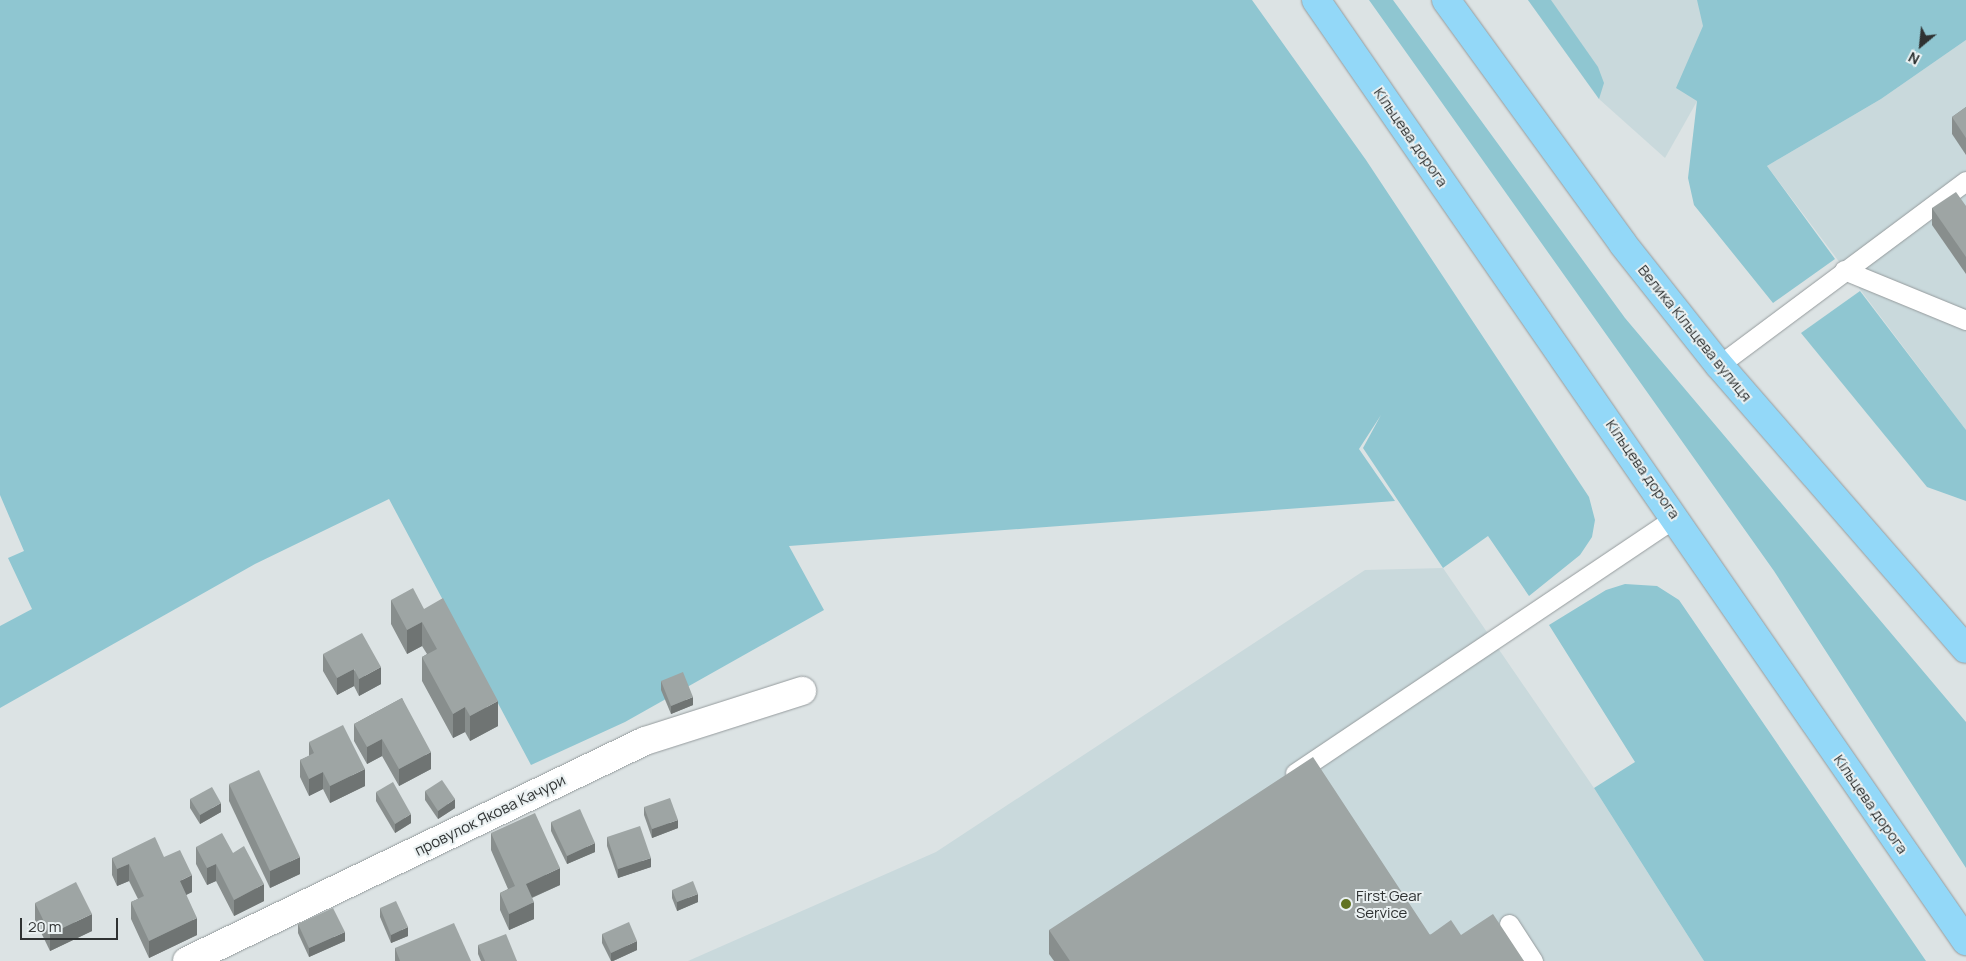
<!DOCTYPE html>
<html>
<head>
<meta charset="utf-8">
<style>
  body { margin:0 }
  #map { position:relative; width:1966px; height:961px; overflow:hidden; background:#dce3e4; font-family:Manrope,sans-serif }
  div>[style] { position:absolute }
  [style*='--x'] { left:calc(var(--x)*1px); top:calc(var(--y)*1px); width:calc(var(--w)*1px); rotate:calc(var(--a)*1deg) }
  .built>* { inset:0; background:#c9d9dc }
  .green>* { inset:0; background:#8fc6d1 }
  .roads { filter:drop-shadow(0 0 1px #959b9d) drop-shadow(0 0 1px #959b9d) }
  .service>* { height:19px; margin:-9.5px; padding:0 9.5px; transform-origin:9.5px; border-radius:9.5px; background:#fff }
  .minor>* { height:28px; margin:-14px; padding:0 14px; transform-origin:14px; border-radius:14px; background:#fff }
  .trunk>* { height:28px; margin:-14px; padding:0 14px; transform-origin:14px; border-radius:14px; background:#93d8f8 }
  .wall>* { inset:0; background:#888e8d }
  .shaded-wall>* { inset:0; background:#6f7473 }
  .building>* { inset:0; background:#9ea5a4 }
  .dots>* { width:14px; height:14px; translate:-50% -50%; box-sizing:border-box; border:2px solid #e9f0f1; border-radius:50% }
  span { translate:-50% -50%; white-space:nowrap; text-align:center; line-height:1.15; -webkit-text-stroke:4px #e9f0f1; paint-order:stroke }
  .street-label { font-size:15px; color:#2f3232 }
  .poi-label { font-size:15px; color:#2f3232 }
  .left { translate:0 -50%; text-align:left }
  .north { position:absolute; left:1896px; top:20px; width:50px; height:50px; -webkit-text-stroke:4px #e9f0f1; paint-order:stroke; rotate:208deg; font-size:14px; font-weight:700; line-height:20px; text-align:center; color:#2f3232 }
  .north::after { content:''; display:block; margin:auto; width:18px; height:22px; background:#2f3232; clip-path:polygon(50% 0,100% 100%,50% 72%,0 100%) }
  .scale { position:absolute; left:20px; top:918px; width:98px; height:22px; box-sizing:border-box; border:2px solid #2f3232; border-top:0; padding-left:6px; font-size:15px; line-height:18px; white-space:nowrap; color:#2f3232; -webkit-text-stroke:4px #e9f0f1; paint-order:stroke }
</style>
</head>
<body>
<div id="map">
  <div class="built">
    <i style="clip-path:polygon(1528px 0,1751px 0,1753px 2px,1665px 158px,1599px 99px)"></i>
    <i style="clip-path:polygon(1966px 40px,1966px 430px,1767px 166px,1881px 99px)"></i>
    <i style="clip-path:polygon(1443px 568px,1594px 788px,1704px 961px,688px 961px,936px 852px,1365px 570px)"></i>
  </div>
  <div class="green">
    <i style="clip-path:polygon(0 0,1252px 0,1366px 160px,1589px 497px,1595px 520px,1592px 537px,1580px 555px,1529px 596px,1488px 536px,1443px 568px,1363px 448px,1381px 415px,1359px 449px,1395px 501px,789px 546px,824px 610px,625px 722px,531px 765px,389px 499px,255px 564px,0 708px,0 626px,32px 609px,8px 558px,24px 551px,0 495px)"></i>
    <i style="clip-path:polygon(1369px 0,1393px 0,1625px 318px,1966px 722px,1966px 868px,1774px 571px)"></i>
    <i style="clip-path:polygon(1528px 0,1551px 0,1598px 67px,1604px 83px,1599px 99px)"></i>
    <i style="clip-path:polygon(1697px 0,1966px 0,1966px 40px,1881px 99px,1767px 166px,1835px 259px,1773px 303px,1694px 205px,1688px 178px,1697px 101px,1676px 88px,1703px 26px)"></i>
    <i style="clip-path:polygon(1860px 291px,1966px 430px,1966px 501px,1927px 487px,1801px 333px)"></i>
    <i style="clip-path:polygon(1625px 584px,1657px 586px,1679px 600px,1926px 961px,1704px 961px,1594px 788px,1635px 762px,1549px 625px,1606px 590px)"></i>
  </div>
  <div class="roads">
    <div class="service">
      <i style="--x:1844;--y:270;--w:132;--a:22.3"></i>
      <i style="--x:1719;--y:365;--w:308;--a:-36.7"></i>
      <i style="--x:1295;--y:773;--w:459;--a:-33.9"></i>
      <i style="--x:1509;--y:924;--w:44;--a:57"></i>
    </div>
    <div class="minor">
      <i style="--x:187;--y:961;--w:508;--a:-25.66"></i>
      <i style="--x:645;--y:741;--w:165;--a:-17.7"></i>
    </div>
    <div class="trunk">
      <i style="--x:1316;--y:0;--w:1144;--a:55.37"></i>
      <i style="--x:1446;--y:0;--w:301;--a:54"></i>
      <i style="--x:1623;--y:244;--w:154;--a:51.6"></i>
      <i style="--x:1719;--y:365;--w:376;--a:49"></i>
    </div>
  </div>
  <div class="wall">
    <i style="clip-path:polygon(1966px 107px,1966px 155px,1952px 134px,1952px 117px)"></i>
    <i style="clip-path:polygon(1966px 206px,1966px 274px,1932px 225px,1932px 208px)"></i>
    <i style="clip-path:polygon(391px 600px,424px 609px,498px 726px,470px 741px,465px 732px,453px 738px,422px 681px,422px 657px,427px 654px,422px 646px,407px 654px,391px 624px)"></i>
    <i style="clip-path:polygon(323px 654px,381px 684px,359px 696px,354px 686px,337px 695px,323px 671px)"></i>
    <i style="clip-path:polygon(661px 681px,693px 705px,671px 714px,661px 690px)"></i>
    <i style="clip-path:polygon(402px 698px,431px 769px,399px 786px,382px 756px,367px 764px,354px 741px,354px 724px)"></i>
    <i style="clip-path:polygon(309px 742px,365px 786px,330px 803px,323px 789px,309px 796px,300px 777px,300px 760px,309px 756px)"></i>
    <i style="clip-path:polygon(229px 784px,300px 874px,270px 888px,229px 801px)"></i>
    <i style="clip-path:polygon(425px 791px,455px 808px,438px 819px,425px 800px)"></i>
    <i style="clip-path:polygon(376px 792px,411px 823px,395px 833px,376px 801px)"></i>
    <i style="clip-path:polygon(190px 799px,221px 812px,200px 824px,190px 808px)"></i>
    <i style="clip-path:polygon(644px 807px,678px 828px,652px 838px,644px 815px)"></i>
    <i style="clip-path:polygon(551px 822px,595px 852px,567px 864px,551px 831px)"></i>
    <i style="clip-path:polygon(491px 833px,560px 885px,532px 898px,534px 919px,509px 930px,500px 910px,500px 893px,508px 889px,491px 850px)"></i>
    <i style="clip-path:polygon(607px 837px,651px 867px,618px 878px,607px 846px)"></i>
    <i style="clip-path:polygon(196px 847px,233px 853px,264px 901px,234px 916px,216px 881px,207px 885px,196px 864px)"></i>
    <i style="clip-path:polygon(164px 857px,192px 892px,186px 895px,197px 935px,149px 958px,131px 919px,131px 902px,138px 899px,129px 881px,117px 886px,112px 875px,112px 858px)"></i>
    <i style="clip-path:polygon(672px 890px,698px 902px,677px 911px,672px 898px)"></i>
    <i style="clip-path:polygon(35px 903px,92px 931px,50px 951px,35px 920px)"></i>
    <i style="clip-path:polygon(380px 908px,408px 936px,391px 943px,380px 917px)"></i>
    <i style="clip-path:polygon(298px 924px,345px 941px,309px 957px,298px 933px)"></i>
    <i style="clip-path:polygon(1049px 930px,1461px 935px,1524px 961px,1054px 961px,1049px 954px)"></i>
    <i style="clip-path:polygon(602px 934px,637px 950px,613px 961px,611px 961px,602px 943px)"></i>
    <i style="clip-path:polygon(478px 945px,517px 961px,481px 961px,478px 954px)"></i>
    <i style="clip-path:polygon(395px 948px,471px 961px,395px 961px)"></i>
  </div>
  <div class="shaded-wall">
    <i style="clip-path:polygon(422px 622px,422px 646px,407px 654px,407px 630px)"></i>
    <i style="clip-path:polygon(381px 667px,381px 684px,359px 696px,359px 679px)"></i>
    <i style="clip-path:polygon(354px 669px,354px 686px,337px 695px,337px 678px)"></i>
    <i style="clip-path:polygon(693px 697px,693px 705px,671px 714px,671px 706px)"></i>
    <i style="clip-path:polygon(498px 701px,498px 726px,470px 741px,470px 716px)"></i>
    <i style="clip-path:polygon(465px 707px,465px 732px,453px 738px,453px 714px)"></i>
    <i style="clip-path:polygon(382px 739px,382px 756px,367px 764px,367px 747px)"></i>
    <i style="clip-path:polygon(431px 752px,431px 769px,399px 786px,399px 769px)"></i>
    <i style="clip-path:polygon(365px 769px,365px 786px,330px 803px,330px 786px)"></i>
    <i style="clip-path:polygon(323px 772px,323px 789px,309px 796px,309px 779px)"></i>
    <i style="clip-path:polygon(455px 799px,455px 808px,438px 819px,438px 811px)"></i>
    <i style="clip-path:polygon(221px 803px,221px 812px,200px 824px,200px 815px)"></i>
    <i style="clip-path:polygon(411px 814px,411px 823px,395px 833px,395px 824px)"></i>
    <i style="clip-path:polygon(678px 820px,678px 828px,652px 838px,652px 829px)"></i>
    <i style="clip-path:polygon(595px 843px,595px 852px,567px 864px,567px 856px)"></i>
    <i style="clip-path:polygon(300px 857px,300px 874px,270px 888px,270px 871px)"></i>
    <i style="clip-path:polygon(651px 858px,651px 867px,618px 878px,618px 869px)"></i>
    <i style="clip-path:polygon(129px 864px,129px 881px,117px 886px,117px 869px)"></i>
    <i style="clip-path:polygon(216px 864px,216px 881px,207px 885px,207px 868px)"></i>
    <i style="clip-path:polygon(560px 868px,560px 885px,526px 900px,526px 884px)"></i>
    <i style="clip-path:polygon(192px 875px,192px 892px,180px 898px,180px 881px)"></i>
    <i style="clip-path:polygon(264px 884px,264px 901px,234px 916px,234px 900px)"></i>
    <i style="clip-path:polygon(698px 894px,698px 902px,677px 911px,677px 902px)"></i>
    <i style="clip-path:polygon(534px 902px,534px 919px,509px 930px,509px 914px)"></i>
    <i style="clip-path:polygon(92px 914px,92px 931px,50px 951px,50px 934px)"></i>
    <i style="clip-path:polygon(197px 918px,197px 935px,149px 958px,149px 941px)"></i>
    <i style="clip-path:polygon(408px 927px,408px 936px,391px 943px,391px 935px)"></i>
    <i style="clip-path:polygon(345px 932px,345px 941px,309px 957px,309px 948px)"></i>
    <i style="clip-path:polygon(637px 941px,637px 950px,613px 961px,611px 961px,611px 953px)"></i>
  </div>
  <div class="building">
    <i style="clip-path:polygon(1966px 107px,1966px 138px,1952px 117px)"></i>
    <i style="clip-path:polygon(1956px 192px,1966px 206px,1966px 257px,1932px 208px)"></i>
    <i style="clip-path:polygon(413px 588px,424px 609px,443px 598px,498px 701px,470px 716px,465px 707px,453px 714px,422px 657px,437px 649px,422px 622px,407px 630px,391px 600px)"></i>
    <i style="clip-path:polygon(362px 633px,381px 667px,359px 679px,354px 669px,337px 678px,323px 654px)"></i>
    <i style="clip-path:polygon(683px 672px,693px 697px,671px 706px,661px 681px)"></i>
    <i style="clip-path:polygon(402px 698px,431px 752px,399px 769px,382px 739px,367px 747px,354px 724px)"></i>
    <i style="clip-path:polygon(343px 725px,365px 769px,330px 786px,323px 772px,309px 779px,300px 760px,314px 753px,309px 742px)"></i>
    <i style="clip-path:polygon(1313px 757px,1430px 935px,1451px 920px,1461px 935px,1493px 914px,1524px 961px,1070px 961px,1049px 930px)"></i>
    <i style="clip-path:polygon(259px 770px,300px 857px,270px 871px,229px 784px)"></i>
    <i style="clip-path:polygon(442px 780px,455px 799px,438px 811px,425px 791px)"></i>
    <i style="clip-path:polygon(393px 782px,411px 814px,395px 824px,376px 792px)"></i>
    <i style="clip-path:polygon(212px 787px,221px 803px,200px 815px,190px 799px)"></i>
    <i style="clip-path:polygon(670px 798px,678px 820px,652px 829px,644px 807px)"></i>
    <i style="clip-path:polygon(580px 809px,595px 843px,567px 856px,551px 822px)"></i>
    <i style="clip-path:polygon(535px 813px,560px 868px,526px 884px,534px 902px,509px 914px,500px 893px,515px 886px,491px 833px)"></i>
    <i style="clip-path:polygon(640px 826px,651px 858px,618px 869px,607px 837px)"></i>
    <i style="clip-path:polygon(222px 833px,233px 853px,244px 846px,264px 884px,234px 900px,216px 864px,207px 868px,196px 847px)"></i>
    <i style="clip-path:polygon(155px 837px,164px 857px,180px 850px,192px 875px,180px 881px,197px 918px,149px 941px,131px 902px,144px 896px,129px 864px,117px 869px,112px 858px)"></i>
    <i style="clip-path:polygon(693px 881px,698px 894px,677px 902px,672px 890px)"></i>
    <i style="clip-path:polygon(76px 882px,92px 914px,50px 934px,35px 903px)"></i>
    <i style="clip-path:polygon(396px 901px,408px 927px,391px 935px,380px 908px)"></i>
    <i style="clip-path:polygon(333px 908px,345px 932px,309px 948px,298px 924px)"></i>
    <i style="clip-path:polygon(629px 922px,637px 941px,611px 953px,602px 934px)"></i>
    <i style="clip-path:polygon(454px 923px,471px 961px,400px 961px,395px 948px)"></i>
    <i style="clip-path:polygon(506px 934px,517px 961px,485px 961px,478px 945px)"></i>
  </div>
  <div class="dots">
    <i style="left:1346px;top:904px;background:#617321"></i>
  </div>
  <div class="street-label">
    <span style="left:1411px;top:137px;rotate:55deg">Кільцева дорога</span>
    <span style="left:1695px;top:333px;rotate:51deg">Велика Кільцева вулиця</span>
    <span style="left:1643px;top:469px;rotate:55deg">Кільцева дорога</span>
    <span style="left:1871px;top:804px;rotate:55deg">Кільцева дорога</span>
    <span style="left:490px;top:815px;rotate:-26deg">провулок Якова Качури</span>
  </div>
  <div class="poi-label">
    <span class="left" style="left:1356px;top:904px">First Gear<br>Service</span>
  </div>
  <div class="north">N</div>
  <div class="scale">20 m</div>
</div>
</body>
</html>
